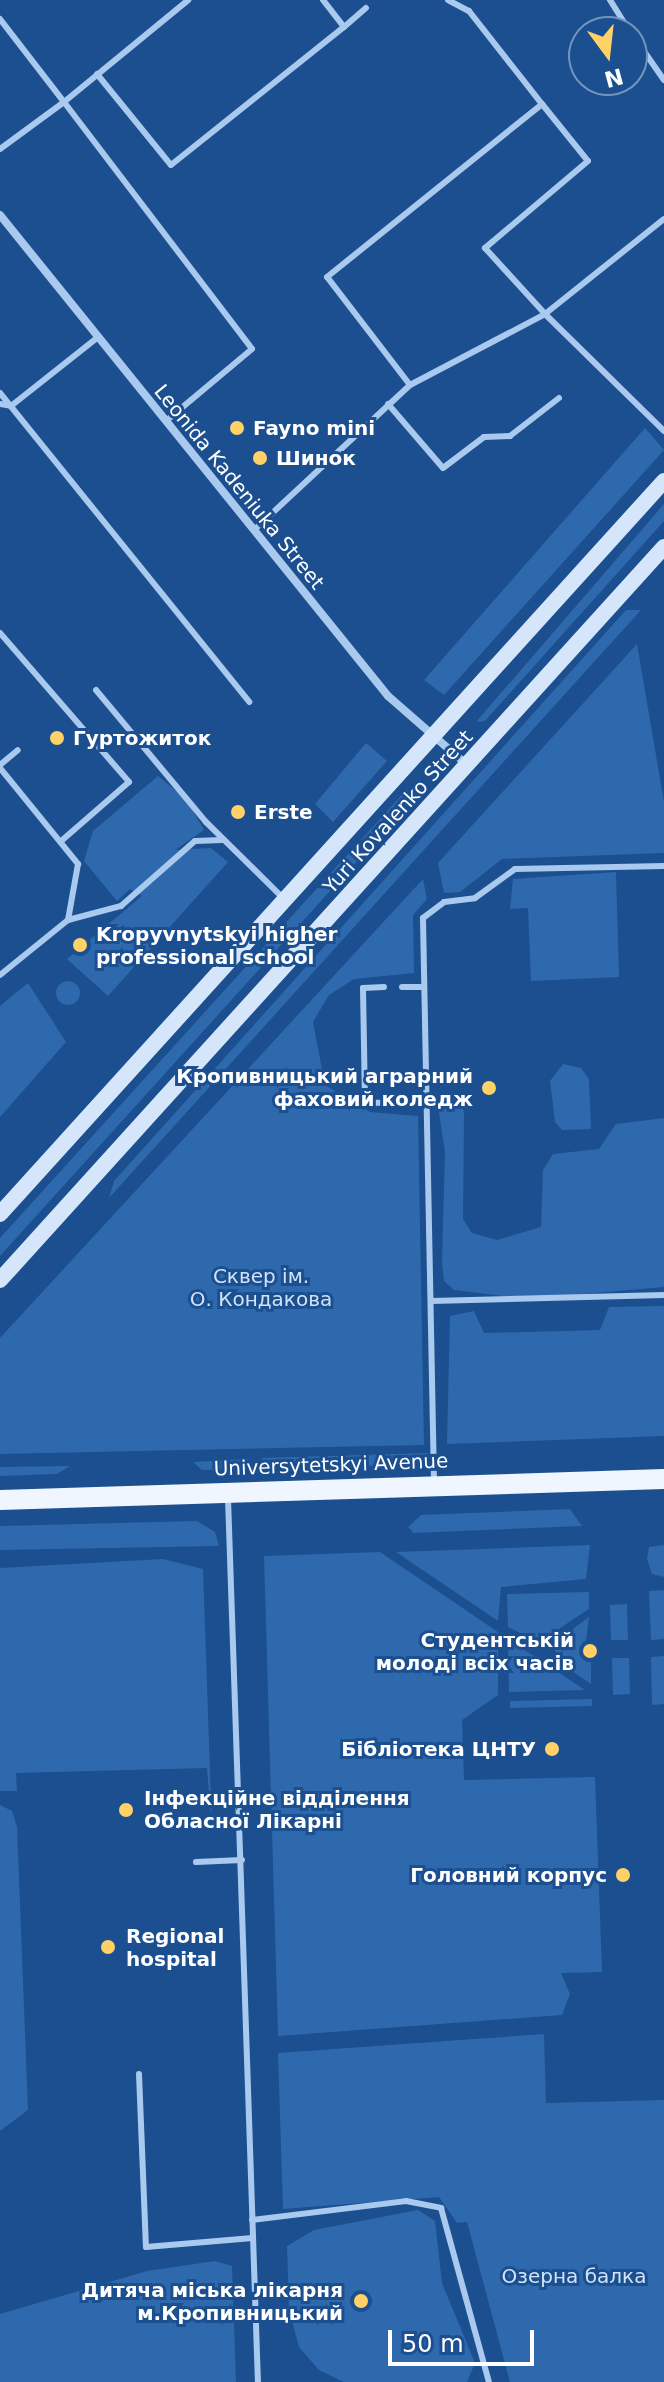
<!DOCTYPE html>
<html>
<head>
<meta charset="utf-8">
<style>
  body { margin:0 }
  #map { position:relative; width:664px; height:2382px; overflow:hidden; background:#1b4f8f; font-family:"DejaVu Sans",sans-serif }
  div>[style] { position:absolute }
  [style*='--x'] { left:calc(var(--x)*1px); top:calc(var(--y)*1px); width:calc(var(--w)*1px); rotate:calc(var(--a)*1deg) }
  .green>* { inset:0; background:#2e69ad }
  .round { border-radius:50% }
  .service>* { height:6px; margin:-3px; padding:0 3px; transform-origin:3px; border-radius:3px; background:#a9c9ee }
  .minor>* { height:8px; margin:-4px; padding:0 4px; transform-origin:4px; border-radius:4px; background:#a9c9ee }
  .secondary>* { height:16px; margin:-8px; padding:0 8px; transform-origin:8px; border-radius:8px; background:#d6e6fa }
  .primary>* { height:20px; margin:-10px; padding:0 10px; transform-origin:10px; border-radius:10px; background:#f0f6ff }
  .dots>* { width:22px; height:22px; translate:-50% -50%; box-sizing:border-box; border:4px solid #1b4f8f; border-radius:50% }
  span { translate:-50% -50%; white-space:nowrap; text-align:center; line-height:1.15; -webkit-text-stroke:6px #1b4f8f; paint-order:stroke }
  .poi-label { font-size:20px; color:#fff; font-weight:700 }
  .left { translate:0 -50%; text-align:left }
  .right { translate:-100% -50%; text-align:right }
  .street-label { font-size:20px; color:#fff }
  .park-label { font-size:20px; color:#cfe3fa }
  .north { position:absolute; left:568px; top:16px; width:80px; height:80px; box-sizing:border-box; background:#1b4f8f; border:2px solid #7695bc; border-radius:50%; rotate:165deg; font-size:22px; font-weight:700; line-height:32px; text-align:center; color:#fff }
  .north::after { content:''; display:block; margin:auto; width:28px; height:36px; background:#ffd166; clip-path:polygon(50% 0,100% 100%,50% 72%,0 100%) }
  .scale { position:absolute; left:388px; top:2330px; width:146px; height:36px; box-sizing:border-box; border:4px solid #fff; border-top:0; padding-left:10px; font-size:24px; line-height:28px; white-space:nowrap; color:#fff; -webkit-text-stroke:6px #1b4f8f; paint-order:stroke }
</style>
</head>
<body>
<div id="map">
  <div class="green">
    <i style="clip-path:polygon(645px 428px,664px 450px,444px 695px,424px 680px)"></i>
    <i style="clip-path:polygon(664px 504px,664px 521px,485px 721px,476px 722px)"></i>
    <i style="clip-path:polygon(626px 610px,641px 610px,109px 1198px,114px 1181px)"></i>
    <i style="clip-path:polygon(637px 644px,664px 802px,664px 853px,502px 859px,460px 892px,444px 893px,438px 863px)"></i>
    <i style="clip-path:polygon(366px 743px,387px 761px,333px 822px,315px 804px)"></i>
    <i style="clip-path:polygon(158px 776px,186px 799px,204px 830px,175px 850px,211px 848px,228px 862px,108px 996px,67px 959px,142px 896px,130px 889px,117px 901px,84px 861px,93px 831px)"></i>
    <i style="clip-path:polygon(407px 789px,415px 797px,0 1256px,0 1238px)"></i>
    <i style="clip-path:polygon(616px 872px,619px 977px,531px 981px,528px 908px,510px 909px,513px 879px)"></i>
    <i style="clip-path:polygon(423px 879px,427px 899px,413px 915px,414px 973px,354px 979px,329px 995px,313px 1022px,325px 1085px,370px 1112px,418px 1116px,424px 1445px,0 1454px,0 1338px)"></i>
    <i class="round" style="left:56px;top:981px;width:24px;height:24px"></i>
    <i style="clip-path:polygon(28px 983px,66px 1042px,0 1117px,0 1006px)"></i>
    <i style="clip-path:polygon(563px 1064px,581px 1068px,589px 1079px,591px 1129px,562px 1130px,555px 1122px,550px 1081px)"></i>
    <i style="clip-path:polygon(450px 1093px,461px 1098px,464px 1114px,463px 1219px,472px 1233px,497px 1240px,541px 1227px,543px 1170px,553px 1154px,599px 1149px,616px 1124px,664px 1118px,664px 1287px,525px 1299px,454px 1290px,444px 1281px,442px 1261px,445px 1152px,438px 1106px)"></i>
    <i style="clip-path:polygon(664px 1306px,664px 1436px,447px 1444px,450px 1316px,474px 1311px,484px 1333px,600px 1330px,609px 1307px)"></i>
    <i style="clip-path:polygon(428px 1453px,420px 1465px,262px 1468px,262px 1458px)"></i>
    <i style="clip-path:polygon(248px 1459px,248px 1469px,202px 1470px,193px 1462px)"></i>
    <i style="clip-path:polygon(70px 1466px,57px 1474px,0 1476px,0 1467px)"></i>
    <i style="clip-path:polygon(570px 1509px,582px 1526px,414px 1533px,408px 1527px,421px 1515px)"></i>
    <i style="clip-path:polygon(197px 1521px,215px 1532px,219px 1546px,0 1550px,0 1526px)"></i>
    <i style="clip-path:polygon(590px 1545px,586px 1579px,501px 1587px,498px 1621px,396px 1552px)"></i>
    <i style="clip-path:polygon(664px 1545px,664px 1577px,652px 1574px,647px 1559px,649px 1547px)"></i>
    <i style="clip-path:polygon(380px 1552px,498px 1632px,498px 1695px,462px 1720px,464px 1780px,595px 1777px,602px 1972px,561px 1973px,570px 1994px,562px 2015px,278px 2036px,264px 1556px)"></i>
    <i style="clip-path:polygon(163px 1559px,203px 1569px,212px 1830px,207px 1768px,16px 1773px,17px 1791px,0 1791px,0 1568px)"></i>
    <i style="clip-path:polygon(664px 1590px,664px 1639px,651px 1640px,649px 1591px)"></i>
    <i style="clip-path:polygon(589px 1592px,589px 1609px,539px 1642px,508px 1627px,507px 1594px)"></i>
    <i style="clip-path:polygon(627px 1604px,628px 1640px,611px 1640px,610px 1605px)"></i>
    <i style="clip-path:polygon(589px 1617px,584px 1657px,591px 1660px,591px 1684px,556px 1660px,555px 1642px)"></i>
    <i style="clip-path:polygon(508px 1639px,585px 1690px,509px 1692px)"></i>
    <i style="clip-path:polygon(664px 1656px,664px 1704px,652px 1705px,651px 1657px)"></i>
    <i style="clip-path:polygon(612px 1658px,629px 1658px,630px 1694px,613px 1695px)"></i>
    <i style="clip-path:polygon(592px 1699px,592px 1706px,510px 1708px,510px 1701px)"></i>
    <i style="clip-path:polygon(0 1805px,12px 1811px,17px 1827px,28px 2110px,0 2131px)"></i>
    <i style="clip-path:polygon(544px 2034px,546px 2103px,664px 2100px,664px 2382px,510px 2382px,467px 2222px,457px 2223px,439px 2197px,283px 2209px,278px 2053px)"></i>
    <i style="clip-path:polygon(418px 2210px,435px 2221px,442px 2283px,475px 2363px,467px 2382px,344px 2382px,319px 2370px,299px 2347px,289px 2310px,287px 2246px,314px 2230px)"></i>
    <i style="clip-path:polygon(215px 2261px,232px 2266px,236px 2382px,0 2382px,0 2314px,147px 2271px)"></i>
  </div>
  <div class="service">
    <i style="--x:323;--y:0;--w:34;--a:52"></i>
    <i style="--x:344;--y:27;--w:29;--a:-41"></i>
    <i style="--x:448;--y:0;--w:24;--a:28"></i>
    <i style="--x:469;--y:11;--w:118;--a:51.9"></i>
    <i style="--x:610;--y:0;--w:38;--a:58"></i>
    <i style="--x:0;--y:19;--w:105;--a:52.4"></i>
    <i style="--x:64;--y:102;--w:161;--a:-39.4"></i>
    <i style="--x:632;--y:34;--w:56;--a:55.2"></i>
    <i style="--x:97;--y:74;--w:117;--a:50.9"></i>
    <i style="--x:171;--y:165;--w:221;--a:-38.6"></i>
    <i style="--x:0;--y:149;--w:79;--a:-36.3"></i>
    <i style="--x:64;--y:102;--w:310;--a:52.7"></i>
    <i style="--x:252;--y:349;--w:112;--a:140.1"></i>
    <i style="--x:410;--y:385;--w:136;--a:-127.5"></i>
    <i style="--x:327;--y:277;--w:276;--a:-38.8"></i>
    <i style="--x:542;--y:104;--w:73;--a:51.1"></i>
    <i style="--x:588;--y:161;--w:135;--a:139.8"></i>
    <i style="--x:485;--y:248;--w:89;--a:47.7"></i>
    <i style="--x:545;--y:314;--w:152;--a:-38.6"></i>
    <i style="--x:0;--y:393;--w:397;--a:51.1"></i>
    <i style="--x:0;--y:404;--w:11;--a:10"></i>
    <i style="--x:11;--y:406;--w:111;--a:-38.4"></i>
    <i style="--x:388;--y:404;--w:84;--a:49.3"></i>
    <i style="--x:443;--y:468;--w:51;--a:-37.1"></i>
    <i style="--x:484;--y:437;--w:26;--a:-2"></i>
    <i style="--x:510;--y:436;--w:62;--a:-37.8"></i>
    <i style="--x:254;--y:530;--w:213;--a:-42.9"></i>
    <i style="--x:410;--y:385;--w:153;--a:-27.7"></i>
    <i style="--x:545;--y:314;--w:167;--a:44.5"></i>
    <i style="--x:0;--y:633;--w:197;--a:49.1"></i>
    <i style="--x:129;--y:782;--w:91;--a:139"></i>
    <i style="--x:96;--y:690;--w:172;--a:50.2"></i>
    <i style="--x:206;--y:822;--w:108;--a:44.6"></i>
    <i style="--x:0;--y:765;--w:23;--a:-40"></i>
    <i style="--x:0;--y:768;--w:124;--a:50.9"></i>
    <i style="--x:78;--y:864;--w:57;--a:100.1"></i>
    <i style="--x:0;--y:975;--w:87;--a:-39"></i>
    <i style="--x:68;--y:920;--w:55;--a:-14.8"></i>
    <i style="--x:121;--y:906;--w:98;--a:-41.3"></i>
    <i style="--x:195;--y:841;--w:27;--a:-2"></i>
    <i style="--x:384;--y:987;--w:21;--a:177"></i>
    <i style="--x:363;--y:988;--w:115;--a:89"></i>
    <i style="--x:365;--y:1103;--w:61;--a:-0.9"></i>
    <i style="--x:402;--y:987;--w:22;--a:0"></i>
    <i style="--x:431;--y:1301;--w:233;--a:-1.5"></i>
    <i style="--x:434;--y:1482;--w:564;--a:-91.12"></i>
    <i style="--x:423;--y:918;--w:26;--a:-37"></i>
    <i style="--x:444;--y:902;--w:31;--a:-7"></i>
    <i style="--x:475;--y:898;--w:49;--a:-35.9"></i>
    <i style="--x:515;--y:869;--w:149;--a:-1.2"></i>
    <i style="--x:228;--y:1498;--w:885;--a:88.06"></i>
    <i style="--x:196;--y:1862;--w:46;--a:-2.5"></i>
    <i style="--x:139;--y:2074;--w:173;--a:87.7"></i>
    <i style="--x:146;--y:2247;--w:107;--a:-4.8"></i>
    <i style="--x:252;--y:2220;--w:155;--a:-7"></i>
    <i style="--x:406;--y:2201;--w:36;--a:11"></i>
    <i style="--x:441;--y:2208;--w:180;--a:74.6"></i>
  </div>
  <div class="minor">
    <i style="--x:0;--y:215;--w:618;--a:51.11"></i>
    <i style="--x:388;--y:696;--w:105;--a:41.1"></i>
  </div>
  <div class="secondary">
    <i style="--x:0;--y:1214;--w:989;--a:-47.83"></i>
    <i style="--x:0;--y:1280;--w:989;--a:-47.83"></i>
  </div>
  <div class="primary">
    <i style="--x:0;--y:1500;--w:664;--a:-1.81"></i>
  </div>
  <div class="dots">
    <i style="left:237px;top:428px;background:#ffd166"></i>
    <i style="left:260px;top:458px;background:#ffd166"></i>
    <i style="left:57px;top:738px;background:#ffd166"></i>
    <i style="left:238px;top:812px;background:#ffd166"></i>
    <i style="left:80px;top:945px;background:#ffd166"></i>
    <i style="left:489px;top:1088px;background:#ffd166"></i>
    <i style="left:590px;top:1651px;background:#ffd166"></i>
    <i style="left:552px;top:1749px;background:#ffd166"></i>
    <i style="left:126px;top:1810px;background:#ffd166"></i>
    <i style="left:623px;top:1875px;background:#ffd166"></i>
    <i style="left:108px;top:1947px;background:#ffd166"></i>
    <i style="left:361px;top:2301px;background:#ffd166"></i>
  </div>
  <div class="poi-label">
    <span class="left" style="left:253px;top:428px">Fayno mini</span>
    <span class="left" style="left:276px;top:458px">Шинок</span>
    <span class="left" style="left:73px;top:738px">Гуртожиток</span>
    <span class="left" style="left:254px;top:812px">Erste</span>
    <span class="left" style="left:96px;top:946px">Kropyvnytskyi higher<br>professional school</span>
    <span class="right" style="left:473px;top:1088px">Кропивницький аграрний<br>фаховий коледж</span>
    <span class="right" style="left:574px;top:1652px">Студентській<br>молоді всіх часів</span>
    <span class="right" style="left:536px;top:1749px">Бібліотека ЦНТУ</span>
    <span class="left" style="left:144px;top:1810px">Інфекційне відділення<br>Обласної Лікарні</span>
    <span class="right" style="left:607px;top:1875px">Головний корпус</span>
    <span class="left" style="left:126px;top:1948px">Regional<br>hospital</span>
    <span class="right" style="left:343px;top:2302px">Дитяча міська лікарня<br>м.Кропивницький</span>
  </div>
  <div class="street-label">
    <span style="left:239px;top:487px;rotate:51deg">Leonida Kadeniuka Street</span>
    <span style="left:398px;top:812px;rotate:-48deg">Yuri Kovalenko Street</span>
    <span style="left:331px;top:1465px;rotate:-2deg">Universytetskyi Avenue</span>
  </div>
  <div class="park-label">
    <span style="left:261px;top:1288px">Сквер ім.<br>О. Кондакова</span>
    <span style="left:574px;top:2276px">Озерна балка</span>
  </div>
  <div class="north">N</div>
  <div class="scale">50 m</div>
</div>
</body>
</html>
